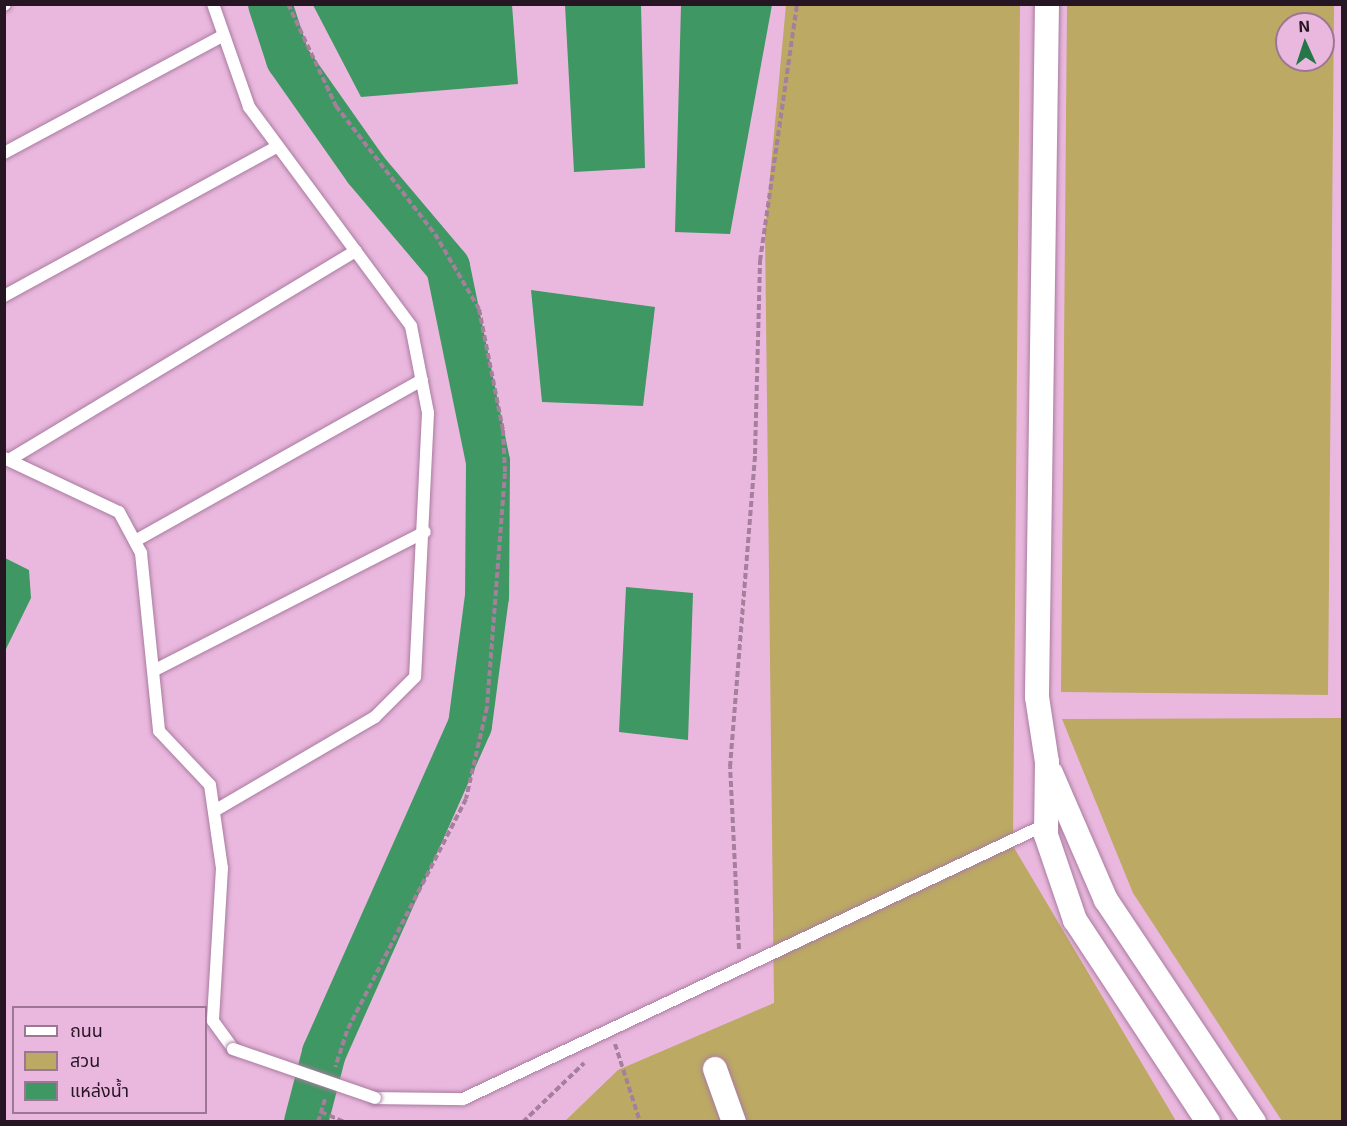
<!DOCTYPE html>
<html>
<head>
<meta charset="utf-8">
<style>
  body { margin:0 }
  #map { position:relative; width:1347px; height:1126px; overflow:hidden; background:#eab8de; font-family:"Exo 2","Noto Sans Thai",sans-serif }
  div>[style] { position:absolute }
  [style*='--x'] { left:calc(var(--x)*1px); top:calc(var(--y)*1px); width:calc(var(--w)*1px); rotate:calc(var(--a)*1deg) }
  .green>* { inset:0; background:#bba964 }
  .water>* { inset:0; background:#3f9763 }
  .river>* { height:44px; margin:-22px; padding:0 22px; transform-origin:22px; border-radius:22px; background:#3f9763 }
  .path>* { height:4px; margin-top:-2px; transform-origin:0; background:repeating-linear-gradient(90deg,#a57f9c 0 6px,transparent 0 9px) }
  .roads { filter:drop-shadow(0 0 2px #a97b9f) drop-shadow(0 0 2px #a97b9f) }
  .lane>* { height:12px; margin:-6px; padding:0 6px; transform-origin:6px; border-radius:6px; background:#fff }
  .street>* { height:24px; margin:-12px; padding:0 12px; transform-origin:12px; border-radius:12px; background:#fff }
  .bridges { filter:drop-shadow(0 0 2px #a97b9f) drop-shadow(0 0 2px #a97b9f) }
  .lane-bridge>* { height:12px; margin:-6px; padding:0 6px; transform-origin:6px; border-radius:6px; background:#fff }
  span { translate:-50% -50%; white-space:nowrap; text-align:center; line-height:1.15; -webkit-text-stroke:4.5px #eab8de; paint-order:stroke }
  .frame { position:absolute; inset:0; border:6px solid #261523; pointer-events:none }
  .legend { position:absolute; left:12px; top:1006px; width:195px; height:108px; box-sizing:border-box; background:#eab8de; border:2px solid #9c7793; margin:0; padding:8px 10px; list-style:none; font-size:18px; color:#261523 }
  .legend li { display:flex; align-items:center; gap:12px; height:30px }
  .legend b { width:30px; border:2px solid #9c7793 }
  .north { position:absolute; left:1275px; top:12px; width:60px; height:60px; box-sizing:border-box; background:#eab8de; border:2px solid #9c7793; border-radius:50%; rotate:357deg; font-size:16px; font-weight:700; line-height:24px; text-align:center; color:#261523 }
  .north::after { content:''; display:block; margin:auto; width:21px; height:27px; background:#247648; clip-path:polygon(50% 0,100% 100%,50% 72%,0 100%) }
</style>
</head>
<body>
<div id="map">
  <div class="green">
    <i style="clip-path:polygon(786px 5px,1020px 5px,1013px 846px,1176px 1121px,564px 1122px,618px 1070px,774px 1003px,765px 230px)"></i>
    <i style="clip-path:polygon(evenodd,1067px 5px,1334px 5px,1328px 695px,1061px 692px,1067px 5px,1287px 24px,1323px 24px,1323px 60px,1287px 60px,1287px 24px)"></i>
    <i style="clip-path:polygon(1342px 718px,1342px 1121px,1282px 1121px,1133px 893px,1062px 719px)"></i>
  </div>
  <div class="water">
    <i style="clip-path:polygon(313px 5px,512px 5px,518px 84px,361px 97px)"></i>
    <i style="clip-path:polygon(565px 5px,641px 5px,645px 168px,574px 172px)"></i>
    <i style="clip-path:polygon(681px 5px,772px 5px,730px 234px,675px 232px)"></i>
    <i style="clip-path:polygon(531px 290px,655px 307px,643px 406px,542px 402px)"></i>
    <i style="clip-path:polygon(5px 558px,29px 570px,31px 598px,5px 651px)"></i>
    <i style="clip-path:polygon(626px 587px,693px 593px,688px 740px,619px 732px)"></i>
  </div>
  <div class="river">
    <i style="--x:270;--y:4;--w:58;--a:71.9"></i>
    <i style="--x:288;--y:59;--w:136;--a:54.9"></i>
    <i style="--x:366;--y:170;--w:127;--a:49.8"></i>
    <i style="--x:448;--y:267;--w:199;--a:78.4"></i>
    <i style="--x:488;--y:462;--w:134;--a:90.4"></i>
    <i style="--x:487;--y:596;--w:130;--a:97.5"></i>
    <i style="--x:470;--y:725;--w:359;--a:114"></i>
    <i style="--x:324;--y:1053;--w:71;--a:104.6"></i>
  </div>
  <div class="path">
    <i style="--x:288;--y:4;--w:113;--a:64.8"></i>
    <i style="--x:336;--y:106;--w:162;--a:52.3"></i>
    <i style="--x:435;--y:234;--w:87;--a:59.6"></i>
    <i style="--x:479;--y:309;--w:123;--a:78.8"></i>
    <i style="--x:503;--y:430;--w:43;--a:87.3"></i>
    <i style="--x:505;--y:473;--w:235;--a:94.4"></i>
    <i style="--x:487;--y:707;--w:94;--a:102.9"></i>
    <i style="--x:466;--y:799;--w:261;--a:117.2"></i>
    <i style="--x:347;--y:1031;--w:38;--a:108"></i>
    <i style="--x:739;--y:949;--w:182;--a:-92.8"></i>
    <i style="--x:730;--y:767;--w:314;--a:-85.4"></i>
    <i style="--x:755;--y:454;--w:193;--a:-88.5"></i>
    <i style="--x:760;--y:261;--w:260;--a:-81.8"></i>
    <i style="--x:615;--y:1044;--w:82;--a:72.2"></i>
    <i style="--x:321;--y:1112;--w:25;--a:23"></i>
    <i style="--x:318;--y:1122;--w:24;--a:-73"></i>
    <i style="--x:523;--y:1122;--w:85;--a:-44"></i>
  </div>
  <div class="roads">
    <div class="lane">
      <i style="--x:213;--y:4;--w:109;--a:70.7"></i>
      <i style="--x:249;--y:107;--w:272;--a:53.5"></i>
      <i style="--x:411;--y:326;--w:89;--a:78.9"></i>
      <i style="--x:428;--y:413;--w:264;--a:92.8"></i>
      <i style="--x:415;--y:677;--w:57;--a:135"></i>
      <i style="--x:375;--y:717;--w:186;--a:149.7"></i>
      <i style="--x:4;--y:5;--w:1;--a:-45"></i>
      <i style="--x:4;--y:153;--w:245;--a:-28.2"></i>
      <i style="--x:4;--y:296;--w:312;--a:-28.7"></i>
      <i style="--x:4;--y:458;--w:127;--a:25.2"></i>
      <i style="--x:119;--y:512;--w:47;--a:61.8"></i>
      <i style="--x:141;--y:553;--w:179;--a:84.2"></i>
      <i style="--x:159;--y:731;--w:74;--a:46.6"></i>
      <i style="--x:210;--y:785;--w:84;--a:81.8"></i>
      <i style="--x:222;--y:868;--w:153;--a:93.4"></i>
      <i style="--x:213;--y:1021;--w:34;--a:54"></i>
      <i style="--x:9;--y:460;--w:405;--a:-31.1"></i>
      <i style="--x:135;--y:541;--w:329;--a:-29.3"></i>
      <i style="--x:155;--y:670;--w:303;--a:-27.1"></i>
      <i style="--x:375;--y:1098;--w:88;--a:0.7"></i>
      <i style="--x:463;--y:1099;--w:646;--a:-25.22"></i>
    </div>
    <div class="street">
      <i style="--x:1047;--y:4;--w:693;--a:90.83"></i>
      <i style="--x:1037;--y:697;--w:66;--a:81.3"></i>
      <i style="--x:1047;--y:762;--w:73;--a:90.8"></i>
      <i style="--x:1046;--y:835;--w:90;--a:71.2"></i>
      <i style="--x:1075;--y:920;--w:242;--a:56.6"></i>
      <i style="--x:1051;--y:773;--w:138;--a:66.6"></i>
      <i style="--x:1106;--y:900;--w:267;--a:56.3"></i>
      <i style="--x:715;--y:1069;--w:56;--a:70.3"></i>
    </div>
  </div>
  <div class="bridges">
    <div class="lane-bridge">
      <i style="--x:233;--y:1049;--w:150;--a:19"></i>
    </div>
  </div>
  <div class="frame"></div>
  <ul class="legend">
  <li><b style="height:8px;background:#fff"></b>ถนน</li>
  <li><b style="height:16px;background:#bba964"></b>สวน</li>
  <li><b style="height:16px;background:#3f9763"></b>แหล่งน้ำ</li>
  </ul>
  <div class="north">N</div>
</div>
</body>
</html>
